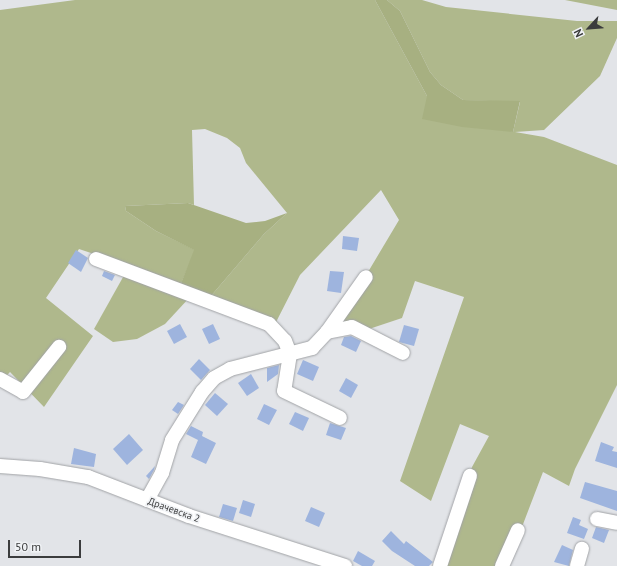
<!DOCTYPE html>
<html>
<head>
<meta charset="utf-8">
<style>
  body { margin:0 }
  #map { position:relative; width:617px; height:566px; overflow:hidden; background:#e2e4e8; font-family:"PT Sans",sans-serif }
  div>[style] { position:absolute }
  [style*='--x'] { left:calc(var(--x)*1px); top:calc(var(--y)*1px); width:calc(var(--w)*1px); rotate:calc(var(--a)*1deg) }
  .green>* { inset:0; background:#afb88c }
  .forest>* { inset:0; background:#a7b081 }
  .building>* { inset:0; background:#9eb4de }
  .roads { filter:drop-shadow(0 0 1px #a1a3a6) drop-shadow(0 0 1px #a1a3a6) }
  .minor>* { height:14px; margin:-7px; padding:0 7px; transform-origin:7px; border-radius:7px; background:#fff }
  span { translate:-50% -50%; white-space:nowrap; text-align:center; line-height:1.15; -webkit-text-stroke:3px #f0f2f5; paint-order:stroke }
  .street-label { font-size:10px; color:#3b3c3d }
  .north { position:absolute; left:569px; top:8px; width:40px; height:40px; -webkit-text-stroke:3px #f0f2f5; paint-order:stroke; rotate:244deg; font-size:11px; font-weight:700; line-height:16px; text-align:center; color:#3b3c3d }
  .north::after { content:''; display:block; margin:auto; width:14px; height:18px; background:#3b3c3d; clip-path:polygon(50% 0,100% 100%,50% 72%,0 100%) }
  .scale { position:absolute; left:8px; top:540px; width:73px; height:18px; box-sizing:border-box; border:2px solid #3b3c3d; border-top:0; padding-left:5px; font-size:12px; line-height:14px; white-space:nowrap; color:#3b3c3d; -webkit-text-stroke:3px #f0f2f5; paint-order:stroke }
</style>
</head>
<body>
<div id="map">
  <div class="green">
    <i style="clip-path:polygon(75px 0,375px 0,427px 96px,513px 132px,520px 102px,463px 100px,441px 85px,430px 72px,400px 11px,387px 0,422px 0,446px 7px,577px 21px,617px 21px,617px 38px,600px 76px,544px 130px,515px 132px,544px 137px,617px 165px,617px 385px,575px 469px,569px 486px,543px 472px,507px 566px,443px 566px,472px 467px,489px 436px,460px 424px,431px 501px,400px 481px,464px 297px,415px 281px,402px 318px,366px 330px,340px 319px,399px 220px,381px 190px,300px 275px,272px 330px,205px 303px,264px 234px,287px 213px,246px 163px,240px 148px,227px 138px,205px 129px,192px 130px,194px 205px,188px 203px,125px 206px,126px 211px,156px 231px,195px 250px,178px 291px,130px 266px,79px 249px,46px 298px,93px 336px,44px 407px,10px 372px,0 383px,0 10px)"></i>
    <i style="clip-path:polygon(565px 0,617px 0,617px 10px)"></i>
    <i style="clip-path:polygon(127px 270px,190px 297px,165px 324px,137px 339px,113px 342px,94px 329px)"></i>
  </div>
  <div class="forest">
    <i style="clip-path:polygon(375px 0,387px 0,400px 11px,430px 72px,441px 85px,463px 100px,520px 101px,513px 132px,462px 127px,422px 119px,427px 96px)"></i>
    <i style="clip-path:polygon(188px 203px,246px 223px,265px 221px,287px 213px,264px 234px,205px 303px,178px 291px,194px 250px,156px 231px,126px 211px,125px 206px)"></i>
  </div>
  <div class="building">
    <i style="clip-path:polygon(343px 236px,359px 238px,357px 251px,342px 249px)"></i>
    <i style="clip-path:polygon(76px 250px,88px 258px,81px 272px,68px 263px)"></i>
    <i style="clip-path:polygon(104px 271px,115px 275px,112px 281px,102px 276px)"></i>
    <i style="clip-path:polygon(330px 271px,344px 272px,341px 293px,327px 291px)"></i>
    <i style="clip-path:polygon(180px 324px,187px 337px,174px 344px,167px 331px)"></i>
    <i style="clip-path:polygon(213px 324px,220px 339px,209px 344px,202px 329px)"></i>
    <i style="clip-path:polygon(404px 325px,419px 329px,414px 346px,399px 342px)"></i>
    <i style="clip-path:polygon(351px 336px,361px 341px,356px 352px,341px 345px,344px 337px)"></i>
    <i style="clip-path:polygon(199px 359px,210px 370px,201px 380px,190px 369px)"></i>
    <i style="clip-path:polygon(303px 360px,319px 367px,313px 381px,297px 374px)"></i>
    <i style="clip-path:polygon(279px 365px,278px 374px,267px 382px,267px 368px)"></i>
    <i style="clip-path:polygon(251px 374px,259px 388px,247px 396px,238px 383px)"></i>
    <i style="clip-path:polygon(346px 378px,358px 385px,351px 398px,339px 391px)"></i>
    <i style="clip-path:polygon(215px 393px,228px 404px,217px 416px,205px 405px)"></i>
    <i style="clip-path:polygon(178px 402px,184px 405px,178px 414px,172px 410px)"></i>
    <i style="clip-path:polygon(264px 404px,277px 410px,269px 425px,257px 419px)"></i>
    <i style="clip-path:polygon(295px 412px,309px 418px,303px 431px,289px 424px)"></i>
    <i style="clip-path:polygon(330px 423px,346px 428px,341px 440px,326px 435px)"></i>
    <i style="clip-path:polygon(191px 426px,203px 432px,202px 436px,216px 443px,206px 464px,191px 457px,198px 440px,186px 434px)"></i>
    <i style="clip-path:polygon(129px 434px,143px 450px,127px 465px,113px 449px)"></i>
    <i style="clip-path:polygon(601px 442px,614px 447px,612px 451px,617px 452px,617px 468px,595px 461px)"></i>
    <i style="clip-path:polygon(74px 448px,96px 454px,94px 467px,71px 464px)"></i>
    <i style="clip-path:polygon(155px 466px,154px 470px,149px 479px,146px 476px)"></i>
    <i style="clip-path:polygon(585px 482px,617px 491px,617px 511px,580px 498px)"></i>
    <i style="clip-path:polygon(243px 500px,255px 504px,251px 517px,239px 513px)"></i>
    <i style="clip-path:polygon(223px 504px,237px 508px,233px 521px,219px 517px)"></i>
    <i style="clip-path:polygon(311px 507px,325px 513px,319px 527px,305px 521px)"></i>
    <i style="clip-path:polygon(573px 517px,581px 520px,579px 525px,588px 529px,584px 539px,567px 533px)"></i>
    <i style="clip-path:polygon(596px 527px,609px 530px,604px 543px,592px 538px)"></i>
    <i style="clip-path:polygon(391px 531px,404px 544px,406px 541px,433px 562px,429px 566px,415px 566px,392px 551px,382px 541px)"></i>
    <i style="clip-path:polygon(562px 545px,573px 550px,569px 566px,554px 562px)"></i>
    <i style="clip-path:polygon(358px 551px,375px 561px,372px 566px,362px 566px,353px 561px)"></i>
  </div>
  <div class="roads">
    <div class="minor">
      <i style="--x:96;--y:259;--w:185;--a:20.6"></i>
      <i style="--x:269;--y:324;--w:23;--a:47"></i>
      <i style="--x:285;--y:341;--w:14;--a:69"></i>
      <i style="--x:290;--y:354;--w:37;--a:99"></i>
      <i style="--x:284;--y:391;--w:62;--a:25.7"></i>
      <i style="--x:327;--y:332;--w:25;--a:-11"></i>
      <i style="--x:352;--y:327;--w:57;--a:27"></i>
      <i style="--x:0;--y:379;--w:26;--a:29"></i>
      <i style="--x:23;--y:392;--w:58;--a:-51.3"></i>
      <i style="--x:0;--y:466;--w:40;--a:4.3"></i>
      <i style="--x:40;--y:469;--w:49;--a:9.5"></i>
      <i style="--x:88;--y:477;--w:108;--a:21.1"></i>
      <i style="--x:189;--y:516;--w:164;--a:17.8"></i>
      <i style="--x:147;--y:500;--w:31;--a:-61"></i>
      <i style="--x:162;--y:473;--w:34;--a:-73"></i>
      <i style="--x:172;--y:440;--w:57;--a:-58"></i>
      <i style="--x:202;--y:392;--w:18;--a:-49"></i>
      <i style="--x:214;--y:378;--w:18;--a:-29"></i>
      <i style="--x:230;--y:369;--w:85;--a:-14.4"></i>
      <i style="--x:312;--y:348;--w:22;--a:-47"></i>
      <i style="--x:327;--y:332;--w:67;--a:-54.7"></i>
      <i style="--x:597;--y:519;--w:20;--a:11"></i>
      <i style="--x:440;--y:566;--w:95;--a:-71.6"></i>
      <i style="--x:502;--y:566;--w:39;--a:-66"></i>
      <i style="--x:577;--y:566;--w:18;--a:-74"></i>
    </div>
  </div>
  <div class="street-label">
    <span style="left:174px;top:510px;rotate:20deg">Драчевска 2</span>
  </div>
  <div class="north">N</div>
  <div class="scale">50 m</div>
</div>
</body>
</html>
